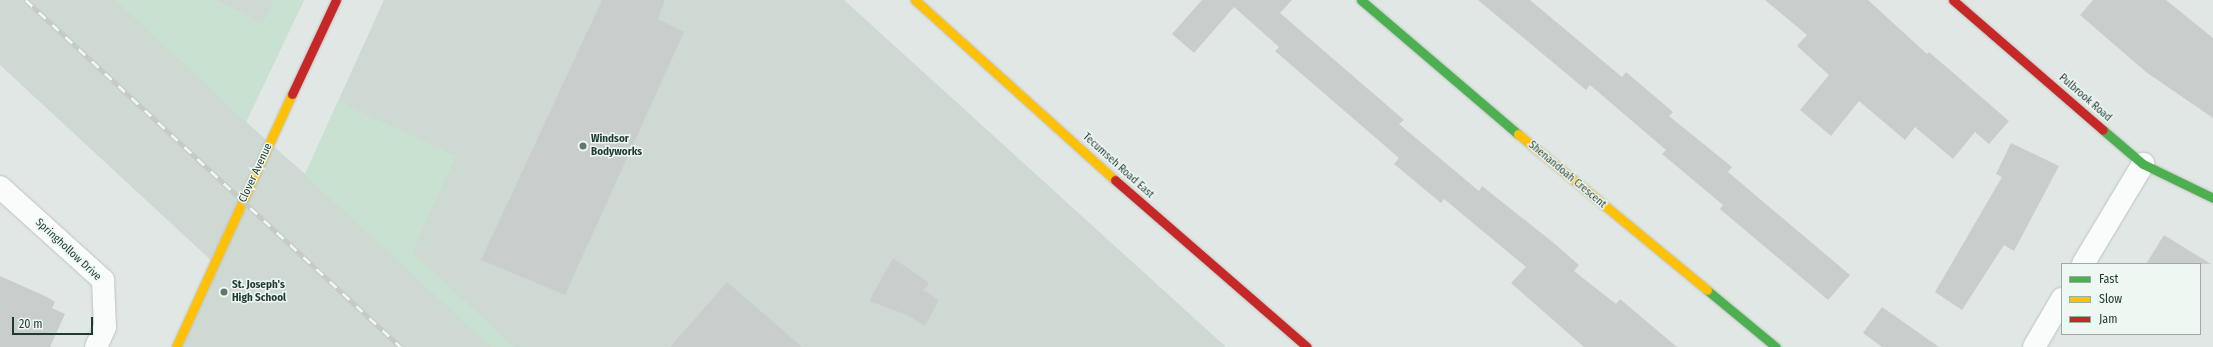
<!DOCTYPE html>
<html>
<head>
<meta charset="utf-8">
<style>
  body { margin:0 }
  #map { position:relative; width:2213px; height:347px; overflow:hidden; background:#e1e7e4; font-family:"Fira Sans Condensed",sans-serif }
  div>[style] { position:absolute }
  [style*='--x'] { left:calc(var(--x)*1px); top:calc(var(--y)*1px); width:calc(var(--w)*1px); rotate:calc(var(--a)*1deg) }
  .built>* { inset:0; background:#ced9d4 }
  .green>* { inset:0; background:#c9e1d0 }
  .building>* { inset:0; background:#c9cecc }
  .roads { filter:drop-shadow(0 0 1px #bec4c1) drop-shadow(0 0 1px #bec4c1) }
  .street>* { height:22px; margin:-11px; padding:0 11px; transform-origin:11px; border-radius:11px; background:#fafbfb }
  .fast>* { height:9px; margin:-4.5px; padding:0 4.5px; transform-origin:4.5px; border-radius:4.5px; background:#4caf50 }
  .slow>* { height:9px; margin:-4.5px; padding:0 4.5px; transform-origin:4.5px; border-radius:4.5px; background:#ffc107 }
  .jam>* { height:9px; margin:-4.5px; padding:0 4.5px; transform-origin:4.5px; border-radius:4.5px; background:#c62828 }
  .rail>* { height:4.5px; margin-top:-2.25px; transform-origin:0; background:repeating-linear-gradient(90deg,#eef7f2 0 9px,#c6c9c8 0 18px); box-sizing:border-box; border-block:1px solid #c6c9c8 }
  .dots>* { width:11px; height:11px; translate:-50% -50%; box-sizing:border-box; border:2px solid #eef7f2; border-radius:50% }
  span { translate:-50% -50%; white-space:nowrap; text-align:center; line-height:1.15; -webkit-text-stroke:3px #eef7f2; paint-order:stroke }
  .street-label { font-size:11px; color:#1f3a32 }
  .poi-label { font-size:11px; color:#1f3a32; font-weight:700 }
  .left { translate:0 -50%; text-align:left }
  .legend { position:absolute; left:2061px; top:263px; width:140px; height:72px; box-sizing:border-box; background:#eef7f2; border:1px solid #9baba5; margin:0; padding:5px 7px; list-style:none; font-size:12px; color:#1f3a32 }
  .legend li { display:flex; align-items:center; gap:8px; height:20px }
  .legend b { width:20px; border:1px solid #9baba5 }
  .scale { position:absolute; left:12px; top:317px; width:81px; height:18px; box-sizing:border-box; border:2px solid #1f3a32; border-top:0; padding-left:5px; font-size:12px; line-height:14px; white-space:nowrap; color:#1f3a32; -webkit-text-stroke:3px #eef7f2; paint-order:stroke }
</style>
</head>
<body>
<div id="map">
  <div class="built">
    <i style="clip-path:polygon(0 0,304px 0,246px 122px,305px 174px,384px 0,844px 0,1226px 347px,177px 347px,215px 264px,0 65px)"></i>
  </div>
  <div class="green">
    <i style="clip-path:polygon(115px 0,216px 0,263px 23px,274px 0,304px 0,246px 122px)"></i>
    <i style="clip-path:polygon(338px 101px,456px 156px,412px 252px,514px 347px,491px 347px,305px 175px)"></i>
  </div>
  <div class="building">
    <i style="clip-path:polygon(602px 0,665px 0,658px 19px,684px 32px,565px 295px,481px 260px)"></i>
    <i style="clip-path:polygon(1202px 0,1292px 0,1280px 13px,1404px 120px,1399px 124px,1479px 191px,1482px 186px,1555px 244px,1579px 265px,1574px 271px,1616px 304px,1620px 299px,1677px 347px,1584px 347px,1511px 283px,1526px 267px,1444px 199px,1441px 203px,1394px 164px,1399px 158px,1275px 51px,1279px 47px,1234px 7px,1194px 53px,1172px 34px)"></i>
    <i style="clip-path:polygon(1478px 0,1530px 0,1622px 77px,1626px 72px,1673px 112px,1669px 116px,1732px 167px,1728px 172px,1850px 275px,1828px 300px,1720px 209px,1723px 205px,1662px 154px,1666px 150px,1590px 85px,1586px 90px)"></i>
    <i style="clip-path:polygon(1765px 0,1868px 0,1927px 54px,1929px 52px,2009px 121px,1989px 144px,1975px 132px,1953px 159px,1915px 127px,1905px 140px,1859px 101px,1831px 136px,1800px 110px,1829px 75px,1797px 46px,1807px 35px)"></i>
    <i style="clip-path:polygon(2093px 0,2166px 0,2213px 38px,2213px 118px,2146px 72px,2080px 15px)"></i>
    <i style="clip-path:polygon(2011px 143px,2059px 166px,2014px 251px,2004px 245px,1962px 310px,1935px 292px,2002px 177px,1996px 174px)"></i>
    <i style="clip-path:polygon(2164px 235px,2211px 264px,2146px 264px)"></i>
    <i style="clip-path:polygon(893px 258px,929px 283px,923px 290px,939px 300px,925px 326px,907px 315px,869px 301px)"></i>
    <i style="clip-path:polygon(0 276px,47px 297px,55px 302px,52px 308px,65px 314px,50px 347px,0 347px)"></i>
    <i style="clip-path:polygon(727px 282px,802px 347px,670px 347px)"></i>
    <i style="clip-path:polygon(1882px 307px,1939px 347px,1882px 347px,1863px 333px)"></i>
  </div>
  <div class="roads">
    <div class="street">
      <i style="--x:0;--y:187;--w:139;--a:42.1"></i>
      <i style="--x:103;--y:280;--w:47;--a:87.6"></i>
      <i style="--x:105;--y:327;--w:22;--a:114"></i>
      <i style="--x:2083;--y:264;--w:117;--a:-59"></i>
      <i style="--x:2034;--y:347;--w:56;--a:-59.7"></i>
    </div>
    <div class="fast">
      <i style="--x:1361;--y:0;--w:206;--a:40.5"></i>
      <i style="--x:2103;--y:130;--w:52;--a:40.4"></i>
      <i style="--x:2143;--y:164;--w:78;--a:25.9"></i>
      <i style="--x:1707;--y:290;--w:89;--a:39.6"></i>
    </div>
    <div class="slow">
      <i style="--x:915;--y:0;--w:269;--a:42"></i>
      <i style="--x:1518;--y:134;--w:245;--a:39.5"></i>
      <i style="--x:176;--y:347;--w:278;--a:-65.4"></i>
    </div>
    <div class="jam">
      <i style="--x:1953;--y:0;--w:198;--a:40.9"></i>
      <i style="--x:292;--y:94;--w:104;--a:-64.9"></i>
      <i style="--x:1115;--y:180;--w:254;--a:41"></i>
    </div>
  </div>
  <div class="rail">
    <i style="--x:26;--y:0;--w:511;--a:42.78"></i>
  </div>
  <div class="dots">
    <i style="left:583px;top:146px;background:#637770"></i>
    <i style="left:224px;top:292px;background:#637770"></i>
  </div>
  <div class="street-label">
    <span style="left:2085px;top:98px;rotate:41deg">Pulbrook Road</span>
    <span style="left:1118px;top:166px;rotate:42deg">Tecumseh Road East</span>
    <span style="left:256px;top:173px;rotate:-65deg">Clover Avenue</span>
    <span style="left:1567px;top:175px;rotate:40deg">Shenandoah Crescent</span>
    <span style="left:68px;top:250px;rotate:43deg">Springhollow Drive</span>
  </div>
  <div class="poi-label">
    <span class="left" style="left:591px;top:146px">Windsor<br>Bodyworks</span>
    <span class="left" style="left:232px;top:292px">St. Joseph's<br>High School</span>
  </div>
  <ul class="legend">
  <li><b style="height:5px;background:#4caf50"></b>Fast</li>
  <li><b style="height:5px;background:#ffc107"></b>Slow</li>
  <li><b style="height:5px;background:#c62828"></b>Jam</li>
  </ul>
  <div class="scale">20 m</div>
</div>
</body>
</html>
